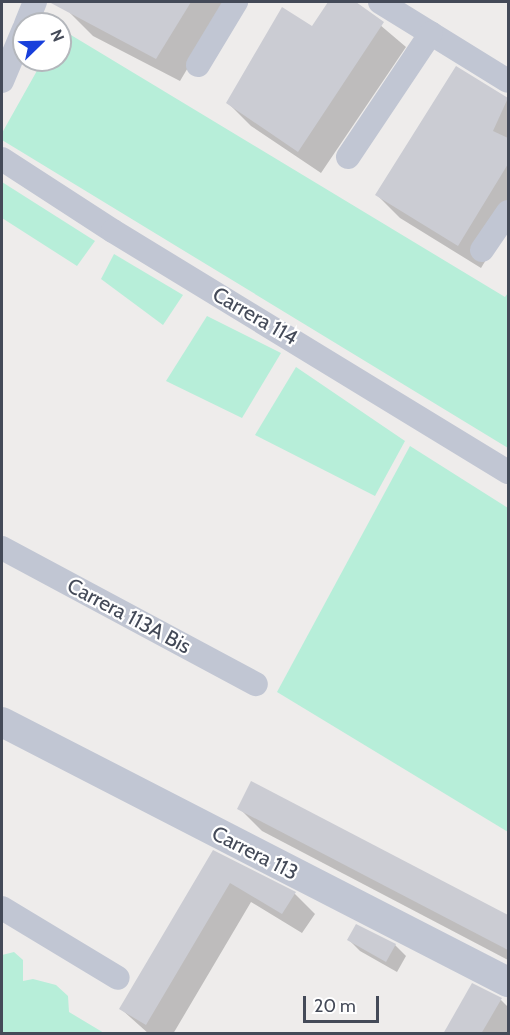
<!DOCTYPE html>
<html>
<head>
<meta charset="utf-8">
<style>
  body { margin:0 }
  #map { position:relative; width:510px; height:1035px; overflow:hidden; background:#eeeceb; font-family:Cabin,sans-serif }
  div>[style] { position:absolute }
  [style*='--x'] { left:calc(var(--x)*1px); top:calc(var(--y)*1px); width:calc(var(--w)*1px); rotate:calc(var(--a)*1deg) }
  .green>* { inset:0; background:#b7eed9 }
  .shadow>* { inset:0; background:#0003 }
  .building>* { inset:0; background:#cbccd3 }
  .minor>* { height:24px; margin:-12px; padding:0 12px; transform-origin:12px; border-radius:12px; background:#c1c6d3 }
  .tertiary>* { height:30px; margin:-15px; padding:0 15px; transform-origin:15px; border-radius:15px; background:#c1c6d3 }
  span { translate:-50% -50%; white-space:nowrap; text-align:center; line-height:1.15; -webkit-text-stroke:4.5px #fff; paint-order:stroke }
  .street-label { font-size:21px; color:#444a58 }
  .frame { position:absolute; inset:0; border:3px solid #444a58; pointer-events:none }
  .north { position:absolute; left:12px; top:12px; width:60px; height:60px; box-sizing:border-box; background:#fff; border:2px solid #b4b7bc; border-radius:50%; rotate:67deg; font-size:16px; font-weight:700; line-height:24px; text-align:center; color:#444a58 }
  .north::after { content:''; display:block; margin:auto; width:21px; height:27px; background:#183fdb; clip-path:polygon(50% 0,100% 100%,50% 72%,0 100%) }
  .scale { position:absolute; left:303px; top:996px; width:76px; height:27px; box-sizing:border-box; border:3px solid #444a58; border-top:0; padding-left:8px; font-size:18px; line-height:21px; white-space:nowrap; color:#444a58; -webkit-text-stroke:4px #fff; paint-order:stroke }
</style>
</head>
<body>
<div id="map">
  <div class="green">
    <i style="clip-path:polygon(61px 29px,505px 297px,508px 293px,508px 448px,2px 140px,2px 133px,43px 60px,60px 60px)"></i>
    <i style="clip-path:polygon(2px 182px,95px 241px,77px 266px,2px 218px)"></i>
    <i style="clip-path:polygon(114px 254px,183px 295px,163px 325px,101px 279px)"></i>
    <i style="clip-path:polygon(207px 316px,281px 353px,242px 418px,166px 381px)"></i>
    <i style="clip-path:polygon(296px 367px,405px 441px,375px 496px,255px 435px)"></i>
    <i style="clip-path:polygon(410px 446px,508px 508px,508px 832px,277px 692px)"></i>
    <i style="clip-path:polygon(14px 952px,23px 960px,23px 981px,33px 979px,56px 985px,68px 996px,69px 1012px,104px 1033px,2px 1033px,2px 955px)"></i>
  </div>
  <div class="shadow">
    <i style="clip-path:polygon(77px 2px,227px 2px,180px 81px,93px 36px,70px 13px)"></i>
    <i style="clip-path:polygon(330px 2px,353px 2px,406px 47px,321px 173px,251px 126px,228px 103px,313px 28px)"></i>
    <i style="clip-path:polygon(456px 68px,508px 100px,508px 224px,481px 268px,400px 218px,377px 195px)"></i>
    <i style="clip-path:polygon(252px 783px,508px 917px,508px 960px,262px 831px,239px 808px)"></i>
    <i style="clip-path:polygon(214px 852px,295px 894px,315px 914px,302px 933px,251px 902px,173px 1034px,149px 1034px,121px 1009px)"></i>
    <i style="clip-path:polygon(349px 940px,395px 945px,406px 956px,397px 972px,360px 951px)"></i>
    <i style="clip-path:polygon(500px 999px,508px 1007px,508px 1034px,445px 1034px)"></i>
  </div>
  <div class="building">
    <i style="clip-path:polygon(49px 2px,191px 2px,156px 59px)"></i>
    <i style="clip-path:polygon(328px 2px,356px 2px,384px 22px,298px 152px,226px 103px,282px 7px,312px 26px)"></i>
    <i style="clip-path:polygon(456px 66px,508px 98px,493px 131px,508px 138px,508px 164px,458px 246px,375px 195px)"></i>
    <i style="clip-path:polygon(251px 781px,508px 915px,508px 950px,237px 809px)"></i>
    <i style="clip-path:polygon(213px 850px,296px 892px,282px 914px,230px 883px,146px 1025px,119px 1009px)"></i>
    <i style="clip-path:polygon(356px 924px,396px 944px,386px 962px,347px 940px)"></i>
    <i style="clip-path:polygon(472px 983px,502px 998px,481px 1034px,443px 1034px)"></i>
  </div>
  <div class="minor">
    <i style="--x:380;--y:2;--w:150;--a:31.7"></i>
    <i style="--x:26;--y:24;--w:24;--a:-68"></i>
    <i style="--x:198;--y:65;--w:74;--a:-58.9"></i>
    <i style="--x:2;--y:81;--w:56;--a:-67.1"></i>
    <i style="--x:348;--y:157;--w:149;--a:-56.2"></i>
    <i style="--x:2;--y:159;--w:132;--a:33"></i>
    <i style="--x:113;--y:231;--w:463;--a:31.4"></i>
    <i style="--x:482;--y:250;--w:46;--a:-55.6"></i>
    <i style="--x:2;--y:548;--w:288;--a:28.2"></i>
    <i style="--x:2;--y:908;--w:135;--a:31.1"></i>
  </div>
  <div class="tertiary">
    <i style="--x:2;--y:722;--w:569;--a:27.2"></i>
  </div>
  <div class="street-label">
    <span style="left:255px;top:316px;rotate:30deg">Carrera 114</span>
    <span style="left:129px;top:616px;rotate:28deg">Carrera 113A Bis</span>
    <span style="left:255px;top:853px;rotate:27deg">Carrera 113</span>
  </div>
  <div class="frame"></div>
  <div class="north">N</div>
  <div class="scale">20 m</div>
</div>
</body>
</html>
